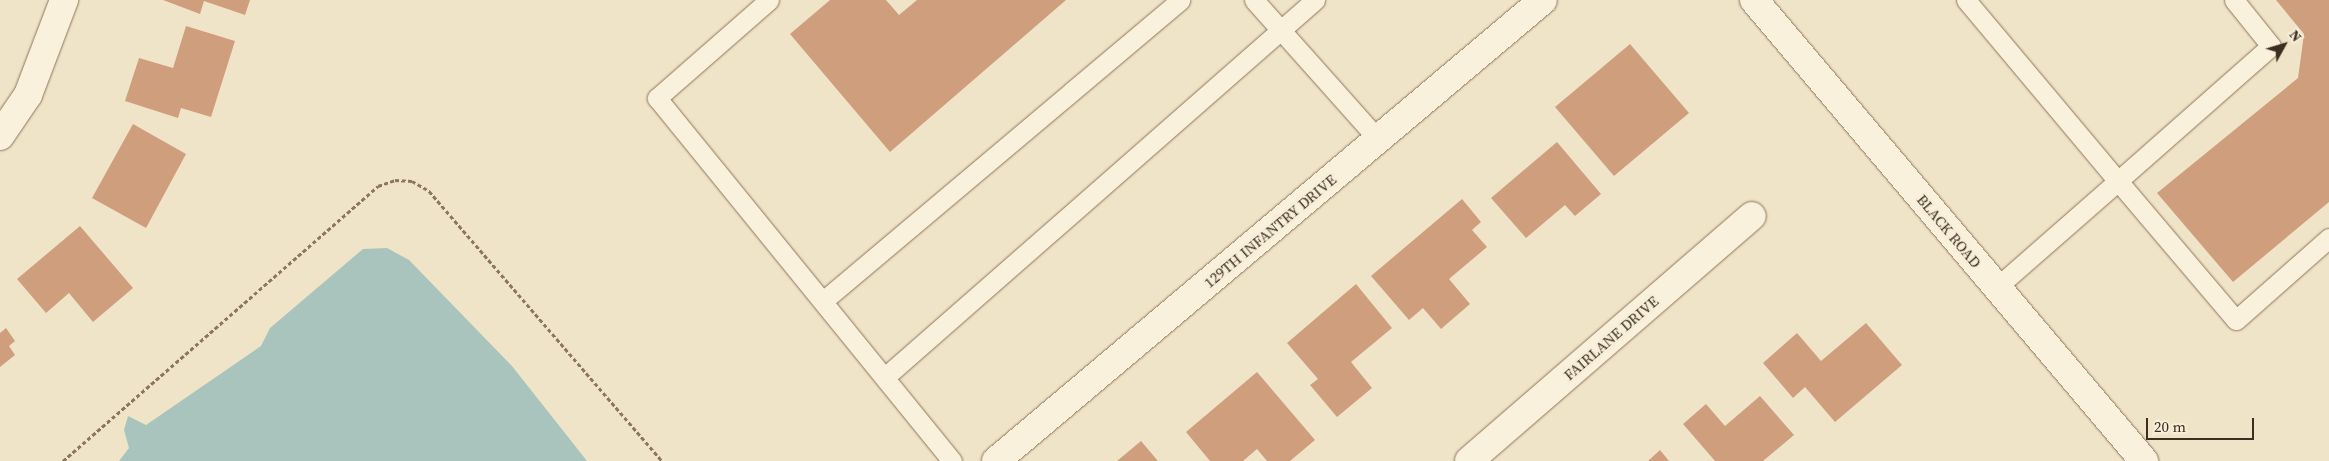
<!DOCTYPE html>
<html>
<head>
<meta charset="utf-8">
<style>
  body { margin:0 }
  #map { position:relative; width:2329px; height:461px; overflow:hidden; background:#f0e4c8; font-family:"Source Serif 4",serif }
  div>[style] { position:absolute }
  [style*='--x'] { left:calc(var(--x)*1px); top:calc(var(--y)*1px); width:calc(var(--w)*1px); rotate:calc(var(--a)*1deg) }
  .water>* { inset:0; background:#a9c4bc }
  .building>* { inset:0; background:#cf9f7d }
  .path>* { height:3px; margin-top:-1.5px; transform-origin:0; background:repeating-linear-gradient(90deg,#8d765c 0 4px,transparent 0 6.5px) }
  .roads { filter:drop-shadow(0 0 1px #8d765c) drop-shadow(0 0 1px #8d765c) }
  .lane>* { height:19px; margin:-9.5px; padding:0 9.5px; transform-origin:9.5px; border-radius:9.5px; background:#faf1dc }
  .street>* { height:28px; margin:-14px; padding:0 14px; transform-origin:14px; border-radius:14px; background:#faf1dc }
  .secondary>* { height:28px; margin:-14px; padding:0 14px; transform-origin:14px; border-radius:14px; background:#faf1dc }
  span { translate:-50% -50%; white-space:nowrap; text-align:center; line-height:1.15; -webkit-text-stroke:5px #f7eed8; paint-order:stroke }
  .street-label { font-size:15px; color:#3d2e20 }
  .north { position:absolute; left:2259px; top:20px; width:50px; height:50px; -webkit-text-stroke:4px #f7eed8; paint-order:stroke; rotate:51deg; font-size:14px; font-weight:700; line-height:20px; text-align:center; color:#3d2e20 }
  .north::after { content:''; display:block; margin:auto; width:18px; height:22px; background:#3d2e20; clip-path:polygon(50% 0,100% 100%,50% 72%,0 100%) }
  .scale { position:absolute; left:2146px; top:418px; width:108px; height:22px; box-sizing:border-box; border:2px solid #3d2e20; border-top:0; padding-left:6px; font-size:15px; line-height:18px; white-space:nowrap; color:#3d2e20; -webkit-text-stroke:4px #f7eed8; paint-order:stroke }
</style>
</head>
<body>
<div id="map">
  <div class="water">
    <i style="clip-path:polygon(387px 248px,409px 260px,512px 366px,587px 461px,119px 461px,129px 448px,124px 430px,128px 416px,146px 425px,261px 346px,270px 328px,363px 249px)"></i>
  </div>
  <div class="building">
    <i style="clip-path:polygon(163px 0,250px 0,245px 15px,204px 1px,200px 14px)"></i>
    <i style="clip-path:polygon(830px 0,886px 0,899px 15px,917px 0,1066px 0,890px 152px,790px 34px)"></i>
    <i style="clip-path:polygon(2276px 0,2329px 0,2329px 202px,2233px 282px,2157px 193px,2298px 78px,2304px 34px)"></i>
    <i style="clip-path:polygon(186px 26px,235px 41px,211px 117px,181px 108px,178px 118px,125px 101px,139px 58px,173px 68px)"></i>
    <i style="clip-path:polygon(1630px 44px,1689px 113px,1614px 176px,1555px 107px)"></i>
    <i style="clip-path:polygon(133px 124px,186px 154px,146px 228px,92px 198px)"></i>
    <i style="clip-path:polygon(1557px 142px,1601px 194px,1575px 216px,1565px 205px,1526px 238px,1491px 198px)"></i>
    <i style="clip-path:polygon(1462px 199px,1481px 222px,1472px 230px,1487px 247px,1449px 279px,1470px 304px,1441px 329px,1423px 308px,1409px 320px,1371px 276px)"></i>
    <i style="clip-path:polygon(80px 226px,133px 288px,93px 322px,69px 293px,46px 313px,17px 279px)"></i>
    <i style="clip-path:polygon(1356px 284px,1392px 328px,1351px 362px,1372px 388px,1337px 417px,1310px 385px,1318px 379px,1287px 343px)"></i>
    <i style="clip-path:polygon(1866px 323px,1902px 365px,1835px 422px,1805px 387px,1793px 398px,1763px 363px,1797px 333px,1821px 361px)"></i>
    <i style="clip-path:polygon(6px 328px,15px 341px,9px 346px,15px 355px,0 367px,0 333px)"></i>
    <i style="clip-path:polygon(1257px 372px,1315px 440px,1290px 461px,1267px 461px,1257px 449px,1243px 461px,1210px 461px,1186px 432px)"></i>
    <i style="clip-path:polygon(1760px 396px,1794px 435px,1763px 461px,1715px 461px,1683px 424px,1706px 404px,1725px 426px)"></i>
    <i style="clip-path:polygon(1141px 441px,1158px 461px,1117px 461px)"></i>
    <i style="clip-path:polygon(1660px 450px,1669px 461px,1648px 461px)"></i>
  </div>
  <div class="path">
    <i style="--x:63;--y:461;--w:418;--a:-41.1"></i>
    <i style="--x:378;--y:186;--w:18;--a:-19"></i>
    <i style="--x:395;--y:180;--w:17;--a:3"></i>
    <i style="--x:412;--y:181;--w:20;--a:30"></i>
    <i style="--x:429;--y:191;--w:357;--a:49.2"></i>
  </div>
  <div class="roads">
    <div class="lane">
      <i style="--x:769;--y:0;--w:149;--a:138.8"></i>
      <i style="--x:657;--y:98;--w:468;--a:50.9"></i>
      <i style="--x:1254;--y:0;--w:186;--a:48.3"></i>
      <i style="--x:1966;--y:0;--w:236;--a:50"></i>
      <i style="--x:2118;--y:181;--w:161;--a:138.8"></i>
      <i style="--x:2234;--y:0;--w:59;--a:51.2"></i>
      <i style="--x:2271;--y:46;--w:204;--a:138.6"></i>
      <i style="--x:2118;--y:181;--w:182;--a:49.7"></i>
      <i style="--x:2236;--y:320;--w:124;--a:-41.4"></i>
      <i style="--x:823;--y:301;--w:467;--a:-40.1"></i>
      <i style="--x:885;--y:377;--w:572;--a:-41.24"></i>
    </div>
    <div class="street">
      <i style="--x:0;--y:136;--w:50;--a:-55.7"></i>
      <i style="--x:28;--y:95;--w:102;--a:-69.2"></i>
      <i style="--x:1469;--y:461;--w:374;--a:-40.9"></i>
    </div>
    <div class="secondary">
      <i style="--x:1754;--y:0;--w:604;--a:49.77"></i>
      <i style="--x:996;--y:461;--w:715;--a:-40.12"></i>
    </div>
  </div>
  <div class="street-label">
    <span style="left:1270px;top:231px;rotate:-40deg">129TH INFANTRY DRIVE</span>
    <span style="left:1949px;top:231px;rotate:50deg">BLACK ROAD</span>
    <span style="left:1611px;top:338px;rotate:-41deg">FAIRLANE DRIVE</span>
  </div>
  <div class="north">N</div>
  <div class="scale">20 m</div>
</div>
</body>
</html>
